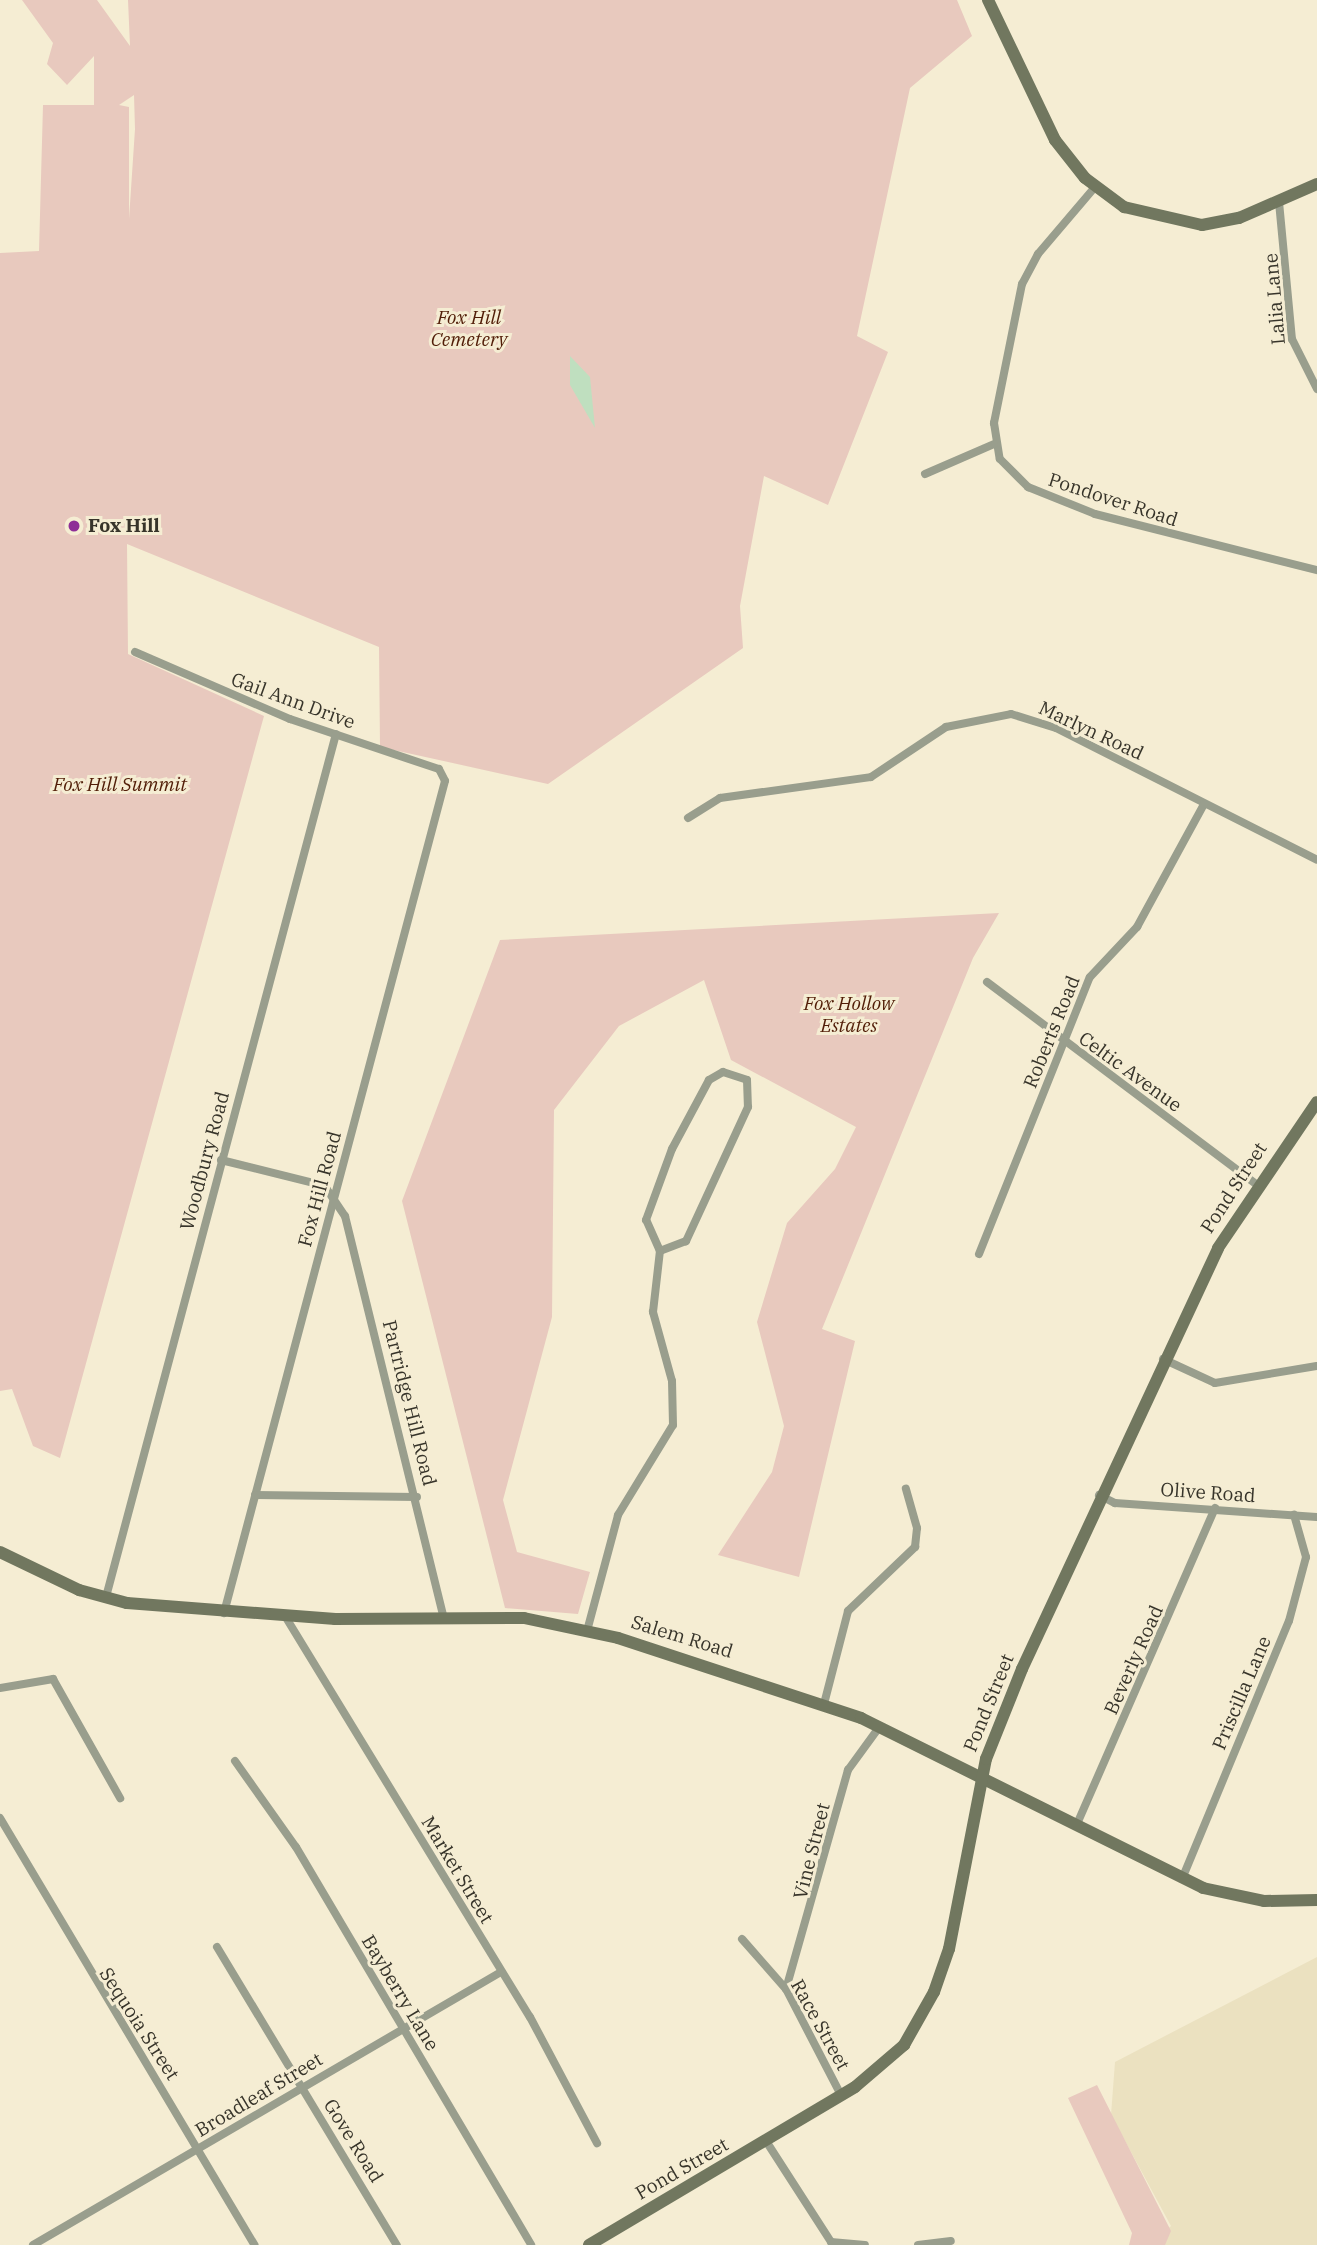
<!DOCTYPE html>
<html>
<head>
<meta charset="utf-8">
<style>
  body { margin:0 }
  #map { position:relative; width:1317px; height:2245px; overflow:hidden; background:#f5edd3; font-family:"IBM Plex Serif",serif }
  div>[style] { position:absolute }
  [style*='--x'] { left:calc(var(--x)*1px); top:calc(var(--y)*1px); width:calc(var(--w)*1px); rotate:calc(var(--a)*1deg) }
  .built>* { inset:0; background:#ebe1c0 }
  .green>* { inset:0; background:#e8c9be }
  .water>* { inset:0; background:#bfdfbf }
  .street>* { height:8px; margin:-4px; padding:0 4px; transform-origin:4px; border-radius:4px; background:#999e8d }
  .secondary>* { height:12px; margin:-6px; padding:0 6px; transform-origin:6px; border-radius:6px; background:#71775f }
  .dots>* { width:19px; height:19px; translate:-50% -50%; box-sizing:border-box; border:4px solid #f5edd3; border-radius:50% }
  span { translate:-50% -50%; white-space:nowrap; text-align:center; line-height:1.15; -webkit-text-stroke:6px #f5edd3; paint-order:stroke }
  .street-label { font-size:19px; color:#37342a }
  .park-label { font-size:19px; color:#511d07; font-style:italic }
  .poi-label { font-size:19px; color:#37342a; font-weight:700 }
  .left { translate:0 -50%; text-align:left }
</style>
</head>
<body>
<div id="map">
  <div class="built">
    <i style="clip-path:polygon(1317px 1957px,1317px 2245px,1151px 2245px,1171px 2226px,1111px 2115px,1115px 2062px)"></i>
  </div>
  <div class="green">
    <i style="clip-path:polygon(evenodd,22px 0,97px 0,130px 46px,128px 0,957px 0,972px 36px,910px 88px,857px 336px,888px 352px,828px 505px,764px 476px,740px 606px,743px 648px,548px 784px,380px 747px,379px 647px,127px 544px,128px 654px,264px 716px,60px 1458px,33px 1446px,12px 1389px,0 1391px,0 253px,39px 251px,43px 105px,94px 105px,94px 56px,67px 85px,47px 64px,53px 43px,22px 0,134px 95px,135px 129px,129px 219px,129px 107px,119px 105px,134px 95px)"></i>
    <i style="clip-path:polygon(999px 913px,973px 958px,822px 1329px,855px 1341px,799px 1577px,718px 1555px,772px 1472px,784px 1426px,757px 1322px,787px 1223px,835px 1169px,856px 1127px,731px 1060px,704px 980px,619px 1026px,554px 1110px,552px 1317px,503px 1500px,517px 1552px,590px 1572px,578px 1614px,505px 1608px,402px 1201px,500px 940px)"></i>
    <i style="clip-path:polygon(1097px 2085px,1171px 2231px,1165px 2245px,1129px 2245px,1132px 2233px,1068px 2098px)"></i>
  </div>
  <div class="water">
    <i style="clip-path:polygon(570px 356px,590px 377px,595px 428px,570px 385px)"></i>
  </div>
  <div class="street">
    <i style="--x:1095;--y:187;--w:88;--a:130.4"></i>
    <i style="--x:1038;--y:254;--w:34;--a:118"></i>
    <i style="--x:1022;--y:284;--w:142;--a:101.4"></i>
    <i style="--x:994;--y:423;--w:36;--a:81"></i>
    <i style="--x:1000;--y:459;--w:40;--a:45"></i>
    <i style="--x:1028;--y:487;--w:72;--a:21.9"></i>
    <i style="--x:1095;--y:514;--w:229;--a:14.2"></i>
    <i style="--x:1279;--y:202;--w:138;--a:84.6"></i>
    <i style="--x:1292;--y:339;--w:56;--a:63.4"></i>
    <i style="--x:925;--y:474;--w:75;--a:-23.5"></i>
    <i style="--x:135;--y:652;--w:169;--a:23.4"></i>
    <i style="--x:290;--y:719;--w:157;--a:18.6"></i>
    <i style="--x:439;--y:769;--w:13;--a:63"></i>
    <i style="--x:445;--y:781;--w:861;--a:104.88"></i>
    <i style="--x:688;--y:818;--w:38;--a:-32"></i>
    <i style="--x:720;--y:798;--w:152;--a:-7.9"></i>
    <i style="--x:871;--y:777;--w:90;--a:-33.7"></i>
    <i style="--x:946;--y:727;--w:66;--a:-11.3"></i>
    <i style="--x:1011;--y:714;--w:47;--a:17.3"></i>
    <i style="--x:1056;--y:728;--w:292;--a:26.8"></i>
    <i style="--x:987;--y:982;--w:338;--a:36.9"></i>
    <i style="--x:723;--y:1072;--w:25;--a:18"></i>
    <i style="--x:747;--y:1080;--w:27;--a:88"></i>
    <i style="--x:748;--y:1107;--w:148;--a:114.8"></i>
    <i style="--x:686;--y:1241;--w:28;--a:159"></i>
    <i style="--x:660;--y:1251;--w:34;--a:-114"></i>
    <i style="--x:646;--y:1220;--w:76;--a:-69.9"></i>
    <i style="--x:672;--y:1149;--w:78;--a:-61.8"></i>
    <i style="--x:709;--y:1080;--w:16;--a:-30"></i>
    <i style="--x:221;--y:1160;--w:95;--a:14"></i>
    <i style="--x:313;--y:1183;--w:14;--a:21"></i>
    <i style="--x:326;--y:1188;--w:34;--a:56"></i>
    <i style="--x:345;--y:1216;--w:414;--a:76.2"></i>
    <i style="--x:979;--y:1254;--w:298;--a:-68.2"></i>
    <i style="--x:1090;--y:977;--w:69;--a:-46.8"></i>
    <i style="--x:1137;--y:927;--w:140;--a:-61.4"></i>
    <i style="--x:1163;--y:1359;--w:57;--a:24.8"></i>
    <i style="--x:1215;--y:1383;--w:103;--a:-9.5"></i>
    <i style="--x:255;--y:1495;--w:162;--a:0.7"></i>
    <i style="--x:1099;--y:1495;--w:18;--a:27"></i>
    <i style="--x:1115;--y:1503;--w:202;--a:4"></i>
    <i style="--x:106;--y:1597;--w:893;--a:-75.08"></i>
    <i style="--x:285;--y:1616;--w:470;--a:58.6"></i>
    <i style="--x:530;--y:2017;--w:143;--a:62"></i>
    <i style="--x:587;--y:1631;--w:120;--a:-75"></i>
    <i style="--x:618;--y:1515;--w:105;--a:-58.6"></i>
    <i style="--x:673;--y:1425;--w:44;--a:-91.3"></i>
    <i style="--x:672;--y:1381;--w:72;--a:-105.4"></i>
    <i style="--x:653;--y:1312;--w:61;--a:-83.5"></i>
    <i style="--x:0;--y:1688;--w:54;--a:-9.6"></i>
    <i style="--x:53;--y:1679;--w:137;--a:60.6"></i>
    <i style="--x:824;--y:1704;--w:96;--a:-75.5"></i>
    <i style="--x:848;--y:1611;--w:93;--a:-43.7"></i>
    <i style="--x:915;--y:1547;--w:19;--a:-84"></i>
    <i style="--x:917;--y:1528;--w:41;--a:-105.8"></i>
    <i style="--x:235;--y:1761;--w:105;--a:54.7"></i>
    <i style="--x:296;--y:1847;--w:462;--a:59.4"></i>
    <i style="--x:0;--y:1818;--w:497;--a:59.2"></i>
    <i style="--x:1077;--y:1824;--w:345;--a:-66.4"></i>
    <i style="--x:1182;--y:1879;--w:279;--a:-67.5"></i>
    <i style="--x:1289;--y:1621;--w:66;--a:-75.1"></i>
    <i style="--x:1306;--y:1557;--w:44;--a:-105.9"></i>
    <i style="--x:742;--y:1939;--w:67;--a:48.7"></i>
    <i style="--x:786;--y:1989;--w:119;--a:62.6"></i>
    <i style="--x:217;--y:1947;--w:348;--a:58.9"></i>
    <i style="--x:786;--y:1989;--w:228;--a:-74.2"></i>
    <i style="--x:848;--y:1770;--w:54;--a:-54"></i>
    <i style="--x:766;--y:2141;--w:120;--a:57.2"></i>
    <i style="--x:831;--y:2242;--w:34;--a:5"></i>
    <i style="--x:33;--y:2245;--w:542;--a:-30.26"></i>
    <i style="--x:918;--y:2245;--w:33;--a:-7"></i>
  </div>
  <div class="secondary">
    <i style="--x:988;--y:0;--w:155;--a:64.4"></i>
    <i style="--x:1055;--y:140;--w:48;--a:51.7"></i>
    <i style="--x:1085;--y:178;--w:49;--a:36.6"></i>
    <i style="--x:1124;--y:207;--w:80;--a:13"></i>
    <i style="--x:1202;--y:225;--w:38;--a:-11"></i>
    <i style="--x:1239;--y:218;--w:85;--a:-23.6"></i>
    <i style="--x:0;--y:1552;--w:88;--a:25.7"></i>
    <i style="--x:79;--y:1590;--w:50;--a:15.2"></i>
    <i style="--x:127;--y:1603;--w:209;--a:4.4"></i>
    <i style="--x:335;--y:1619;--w:189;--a:-0.3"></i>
    <i style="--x:524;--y:1618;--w:96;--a:12"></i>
    <i style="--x:618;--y:1638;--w:256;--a:18.2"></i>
    <i style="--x:861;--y:1718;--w:382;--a:26.4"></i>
    <i style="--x:1203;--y:1888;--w:62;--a:12"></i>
    <i style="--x:1264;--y:1901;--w:53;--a:-1.1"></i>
    <i style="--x:589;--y:2245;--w:309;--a:-30.7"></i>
    <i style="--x:855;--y:2087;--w:65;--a:-40.6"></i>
    <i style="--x:904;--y:2045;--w:61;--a:-60.5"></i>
    <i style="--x:934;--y:1992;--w:46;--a:-70.8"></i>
    <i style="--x:949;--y:1949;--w:194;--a:-79"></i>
    <i style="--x:986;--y:1759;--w:97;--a:-68.2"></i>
    <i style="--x:1022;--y:1669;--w:464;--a:-65"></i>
    <i style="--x:1218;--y:1248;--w:176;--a:-55.9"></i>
  </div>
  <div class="dots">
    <i style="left:74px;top:526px;background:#8e2e97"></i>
  </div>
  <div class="street-label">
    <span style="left:1275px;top:299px;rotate:-95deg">Lalia Lane</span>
    <span style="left:1113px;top:500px;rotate:18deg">Pondover Road</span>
    <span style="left:293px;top:701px;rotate:20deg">Gail Ann Drive</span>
    <span style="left:1091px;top:731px;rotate:25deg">Marlyn Road</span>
    <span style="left:1052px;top:1032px;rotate:-68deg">Roberts Road</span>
    <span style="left:1130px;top:1072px;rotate:36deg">Celtic Avenue</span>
    <span style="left:205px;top:1161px;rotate:-75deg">Woodbury Road</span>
    <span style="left:1234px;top:1188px;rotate:-57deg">Pond Street</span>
    <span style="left:320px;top:1189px;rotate:-75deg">Fox Hill Road</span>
    <span style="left:409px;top:1403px;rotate:76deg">Partridge Hill Road</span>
    <span style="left:1208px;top:1493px;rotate:4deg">Olive Road</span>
    <span style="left:682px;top:1637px;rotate:17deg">Salem Road</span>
    <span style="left:1134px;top:1660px;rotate:-66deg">Beverly Road</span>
    <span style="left:1242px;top:1693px;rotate:-67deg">Priscilla Lane</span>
    <span style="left:989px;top:1703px;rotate:-68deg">Pond Street</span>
    <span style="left:812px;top:1851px;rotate:-76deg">Vine Street</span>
    <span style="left:457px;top:1870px;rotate:59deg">Market Street</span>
    <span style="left:400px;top:1993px;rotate:59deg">Bayberry Lane</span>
    <span style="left:139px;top:2024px;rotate:57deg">Sequoia Street</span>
    <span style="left:820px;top:2025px;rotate:61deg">Race Street</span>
    <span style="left:259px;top:2095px;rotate:-31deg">Broadleaf Street</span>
    <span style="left:353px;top:2141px;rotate:58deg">Gove Road</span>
    <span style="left:682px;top:2169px;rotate:-30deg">Pond Street</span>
  </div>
  <div class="park-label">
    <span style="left:469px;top:329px">Fox Hill<br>Cemetery</span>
    <span style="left:120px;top:785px">Fox Hill Summit</span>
    <span style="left:849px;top:1015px">Fox Hollow<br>Estates</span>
  </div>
  <div class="poi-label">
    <span class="left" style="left:88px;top:526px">Fox Hill</span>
  </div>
</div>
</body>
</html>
